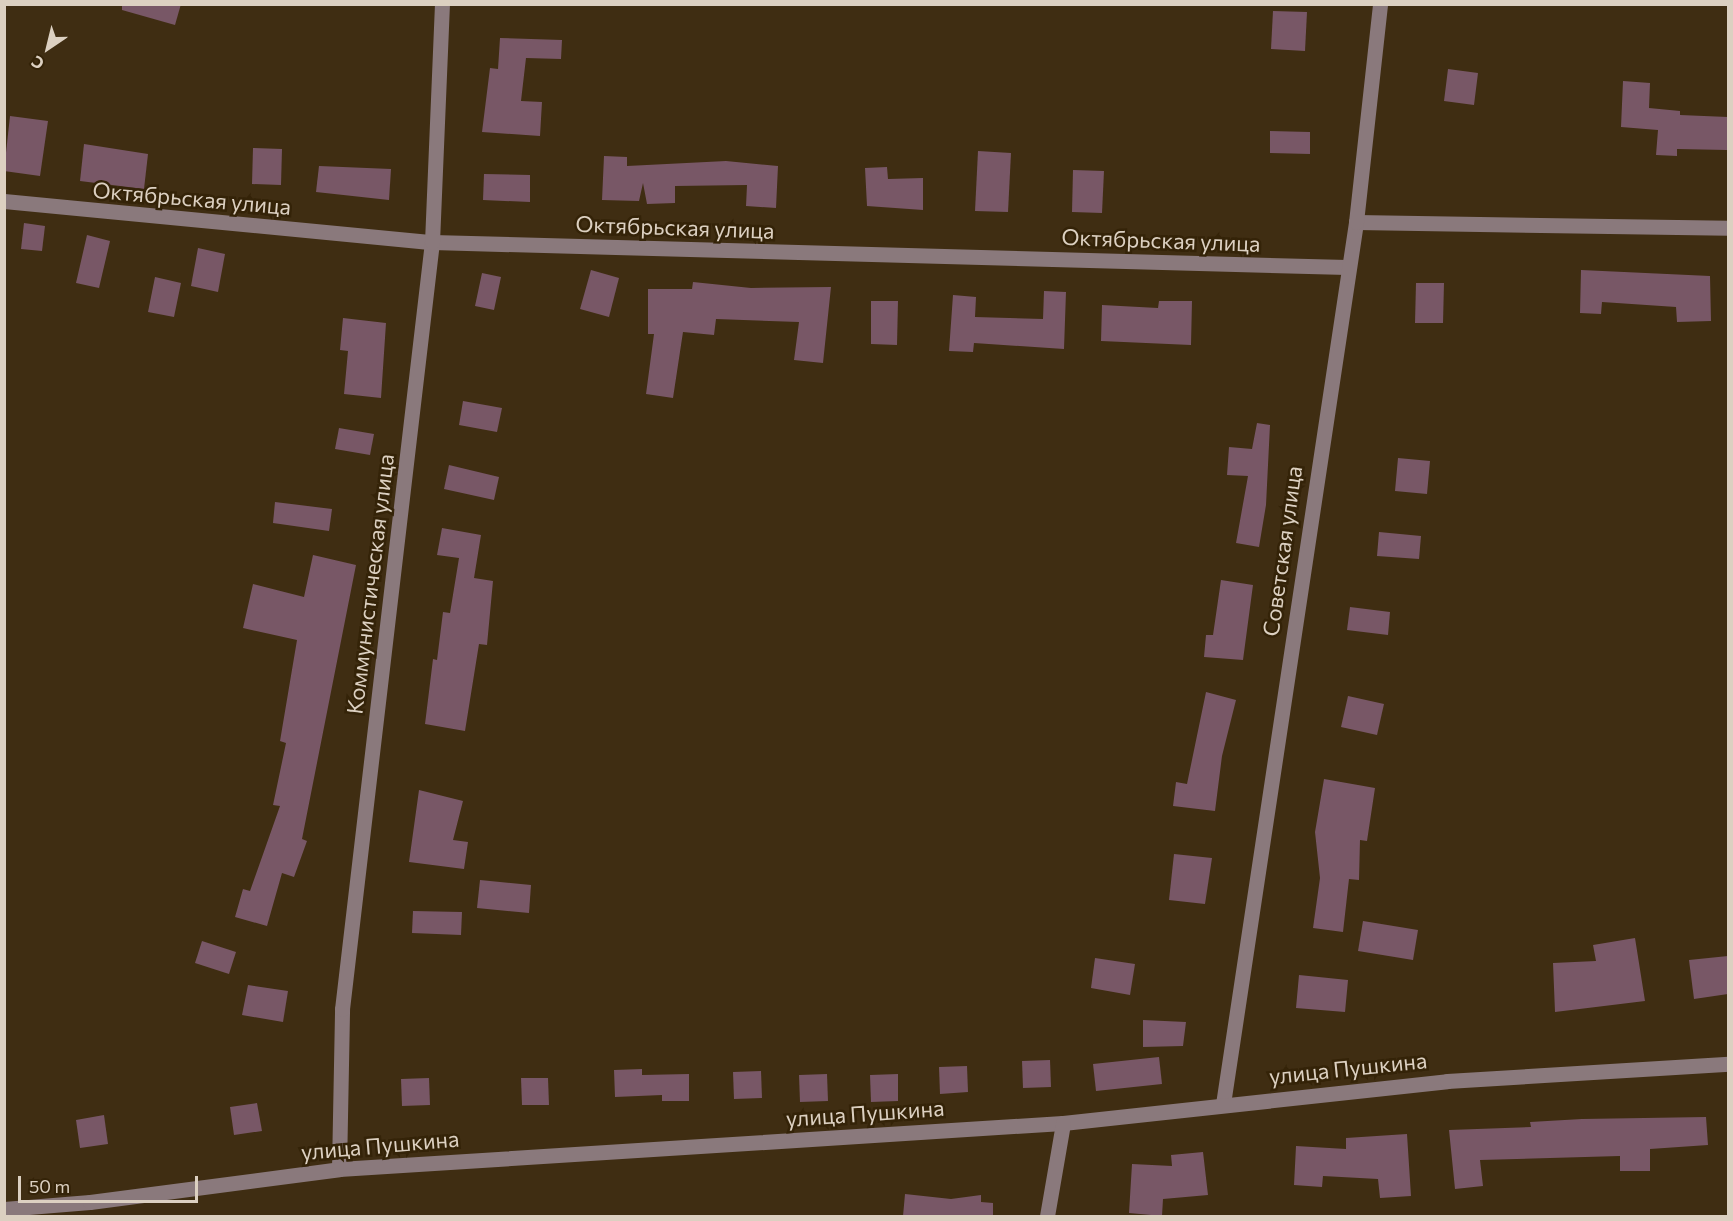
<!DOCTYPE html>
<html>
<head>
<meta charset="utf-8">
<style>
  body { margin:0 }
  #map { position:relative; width:1733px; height:1221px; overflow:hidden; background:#3f2d12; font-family:Commissioner,sans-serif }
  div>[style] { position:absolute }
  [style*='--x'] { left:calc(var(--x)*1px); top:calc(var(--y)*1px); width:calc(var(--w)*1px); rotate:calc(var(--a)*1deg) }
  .building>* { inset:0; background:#785766 }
  .minor>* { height:15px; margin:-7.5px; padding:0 7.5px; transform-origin:7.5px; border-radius:7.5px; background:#8a797c }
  span { translate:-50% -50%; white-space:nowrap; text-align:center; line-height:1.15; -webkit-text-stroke:5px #342308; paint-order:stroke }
  .street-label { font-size:22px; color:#dcd0c1 }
  .frame { position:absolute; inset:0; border:6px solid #dcd0c1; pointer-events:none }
  .north { position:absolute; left:18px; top:18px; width:60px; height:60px; -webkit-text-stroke:4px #342308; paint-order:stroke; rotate:215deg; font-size:16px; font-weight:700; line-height:24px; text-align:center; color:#dcd0c1 }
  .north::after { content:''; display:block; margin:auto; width:21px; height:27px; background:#dcd0c1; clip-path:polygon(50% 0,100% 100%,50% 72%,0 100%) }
  .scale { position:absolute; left:18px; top:1176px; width:180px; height:27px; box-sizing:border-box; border:3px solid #dcd0c1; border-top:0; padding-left:8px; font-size:18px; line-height:21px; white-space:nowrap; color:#dcd0c1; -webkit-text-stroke:4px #342308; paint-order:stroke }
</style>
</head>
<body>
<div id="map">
  <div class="building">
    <i style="clip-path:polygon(122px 4px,181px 4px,175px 25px,122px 10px)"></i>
    <i style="clip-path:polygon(1273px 11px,1307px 12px,1305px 51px,1271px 49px)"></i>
    <i style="clip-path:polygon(500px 38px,562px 40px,561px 59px,526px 58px,521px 101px,542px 102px,540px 136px,482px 132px,490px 68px,498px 69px)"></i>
    <i style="clip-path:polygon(1448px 69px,1478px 73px,1474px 105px,1444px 101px)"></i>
    <i style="clip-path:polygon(1623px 81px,1650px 83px,1649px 108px,1680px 111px,1680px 115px,1728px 117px,1727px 150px,1677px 149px,1677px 156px,1656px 155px,1658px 130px,1621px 127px)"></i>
    <i style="clip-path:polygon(10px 116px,48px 121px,40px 176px,4px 171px)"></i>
    <i style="clip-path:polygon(1270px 131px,1310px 132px,1310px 154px,1270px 153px)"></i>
    <i style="clip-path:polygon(84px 144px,148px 154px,144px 189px,80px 181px)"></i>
    <i style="clip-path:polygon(253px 148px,282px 149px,281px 185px,252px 184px)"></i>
    <i style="clip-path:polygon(978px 151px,1011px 153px,1008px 212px,975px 211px)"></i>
    <i style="clip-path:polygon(604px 156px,627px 157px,627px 166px,726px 161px,778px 166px,776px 208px,746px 206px,747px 185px,675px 186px,675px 203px,647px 204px,643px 183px,639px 201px,602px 200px)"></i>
    <i style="clip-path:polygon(319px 166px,391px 169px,389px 200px,316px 192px)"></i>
    <i style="clip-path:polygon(887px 167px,888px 179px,923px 178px,923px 210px,867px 206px,865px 168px)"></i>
    <i style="clip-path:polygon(1073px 170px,1104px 171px,1102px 213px,1072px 212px)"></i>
    <i style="clip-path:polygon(484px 174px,530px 175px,530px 202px,483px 200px)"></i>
    <i style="clip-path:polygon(24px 223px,45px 226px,42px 251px,21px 249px)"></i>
    <i style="clip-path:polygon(87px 235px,110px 241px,99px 288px,76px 283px)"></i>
    <i style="clip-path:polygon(198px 248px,225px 254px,218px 292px,191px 286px)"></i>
    <i style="clip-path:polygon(591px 270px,619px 278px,609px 317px,580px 309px)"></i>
    <i style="clip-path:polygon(1581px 270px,1710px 276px,1711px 321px,1677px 322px,1676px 307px,1602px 302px,1601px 314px,1580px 313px)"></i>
    <i style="clip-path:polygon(482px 273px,501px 277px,494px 310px,475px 306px)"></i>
    <i style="clip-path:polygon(155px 277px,181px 283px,174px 317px,148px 312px)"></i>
    <i style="clip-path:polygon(693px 282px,751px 288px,831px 287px,823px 363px,794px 360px,799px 322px,716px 319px,714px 335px,683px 332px,673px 398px,646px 394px,654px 334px,648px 334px,648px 289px,692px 289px)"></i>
    <i style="clip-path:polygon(1416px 283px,1444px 283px,1443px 323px,1415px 323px)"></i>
    <i style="clip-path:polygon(1044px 291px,1066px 292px,1064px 349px,974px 343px,973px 352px,949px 351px,953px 295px,976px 297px,975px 317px,1043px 319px)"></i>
    <i style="clip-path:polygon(871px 301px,898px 301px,897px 345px,871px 344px)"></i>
    <i style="clip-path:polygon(1159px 301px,1192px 301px,1191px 345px,1101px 341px,1102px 305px,1158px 308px)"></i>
    <i style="clip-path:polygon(343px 318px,386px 323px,381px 398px,344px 394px,348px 351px,340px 350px)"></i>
    <i style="clip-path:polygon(463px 401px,502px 408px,497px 432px,459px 425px)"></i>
    <i style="clip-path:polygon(1257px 423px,1270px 425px,1266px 505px,1259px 547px,1236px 543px,1248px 476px,1227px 475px,1229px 447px,1252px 449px)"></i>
    <i style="clip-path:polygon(339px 428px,374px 434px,370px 455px,335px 449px)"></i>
    <i style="clip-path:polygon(1398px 458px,1430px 461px,1427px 494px,1395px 491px)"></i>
    <i style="clip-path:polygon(449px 465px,499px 477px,494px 500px,444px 489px)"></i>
    <i style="clip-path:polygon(275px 502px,332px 509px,329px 531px,273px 523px)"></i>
    <i style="clip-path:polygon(442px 528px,481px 535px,474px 578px,493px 581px,487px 645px,479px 644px,465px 731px,425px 724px,433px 659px,437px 660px,443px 612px,450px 613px,459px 558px,437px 555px)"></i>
    <i style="clip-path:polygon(1379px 532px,1421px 536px,1419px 559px,1377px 556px)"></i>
    <i style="clip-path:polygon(313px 555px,356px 565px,302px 839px,307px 841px,294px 877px,282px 873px,267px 926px,235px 917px,243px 889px,250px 891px,280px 806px,273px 805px,286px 743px,280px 741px,297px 640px,243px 628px,253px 584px,304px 597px)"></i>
    <i style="clip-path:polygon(1221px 580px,1253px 585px,1243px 660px,1204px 657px,1206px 635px,1213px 635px)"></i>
    <i style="clip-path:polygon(1350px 607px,1390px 612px,1388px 635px,1347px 630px)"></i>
    <i style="clip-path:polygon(1206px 692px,1236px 700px,1222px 756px,1215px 811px,1173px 806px,1176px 782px,1187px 784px)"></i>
    <i style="clip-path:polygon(1348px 696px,1384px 704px,1377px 735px,1341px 727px)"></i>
    <i style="clip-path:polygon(1324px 779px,1375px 788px,1367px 841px,1360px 840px,1359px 880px,1349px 879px,1343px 932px,1313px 928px,1320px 878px,1315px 832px)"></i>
    <i style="clip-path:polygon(419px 790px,463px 801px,453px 840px,468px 842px,464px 869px,409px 862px)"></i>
    <i style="clip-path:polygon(1174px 854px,1212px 858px,1205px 904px,1169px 900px)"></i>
    <i style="clip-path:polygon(480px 880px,531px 885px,529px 913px,477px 908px)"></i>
    <i style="clip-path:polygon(413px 911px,462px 912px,461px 935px,412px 933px)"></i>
    <i style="clip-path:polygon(1363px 921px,1418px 930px,1413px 960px,1358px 951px)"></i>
    <i style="clip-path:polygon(1635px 938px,1645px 1001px,1555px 1012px,1553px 963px,1596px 961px,1593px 945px)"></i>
    <i style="clip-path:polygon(202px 941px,236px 952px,229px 974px,195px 963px)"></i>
    <i style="clip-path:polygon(1728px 956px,1728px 994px,1694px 999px,1689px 960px)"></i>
    <i style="clip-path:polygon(1095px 958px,1135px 964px,1130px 995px,1091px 988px)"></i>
    <i style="clip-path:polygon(1299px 975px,1348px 980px,1345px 1012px,1296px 1008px)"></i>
    <i style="clip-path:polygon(248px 985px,288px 991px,283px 1022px,242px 1015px)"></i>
    <i style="clip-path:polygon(1143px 1020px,1186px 1022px,1183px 1046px,1143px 1047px)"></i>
    <i style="clip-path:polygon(1159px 1057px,1162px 1084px,1096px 1091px,1093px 1064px)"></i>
    <i style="clip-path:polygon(1050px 1060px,1051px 1087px,1023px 1088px,1022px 1061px)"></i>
    <i style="clip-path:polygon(967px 1066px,968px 1092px,940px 1094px,939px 1067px)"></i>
    <i style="clip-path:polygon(642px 1069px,642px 1075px,689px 1074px,689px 1101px,662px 1101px,662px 1095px,615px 1097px,614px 1070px)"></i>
    <i style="clip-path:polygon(761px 1071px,762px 1098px,734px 1099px,733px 1072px)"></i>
    <i style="clip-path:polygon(827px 1074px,828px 1101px,800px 1102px,799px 1075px)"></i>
    <i style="clip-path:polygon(898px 1074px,898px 1101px,871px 1102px,870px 1075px)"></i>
    <i style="clip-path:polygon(429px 1078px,430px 1105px,402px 1106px,401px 1079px)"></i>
    <i style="clip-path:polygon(521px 1078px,548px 1078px,549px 1105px,522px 1105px)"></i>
    <i style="clip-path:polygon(257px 1103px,262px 1131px,234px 1135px,230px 1107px)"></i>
    <i style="clip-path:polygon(104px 1115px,108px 1144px,80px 1148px,76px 1120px)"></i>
    <i style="clip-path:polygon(1706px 1117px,1708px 1145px,1650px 1149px,1650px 1171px,1620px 1171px,1620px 1156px,1480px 1160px,1483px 1186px,1455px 1189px,1449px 1130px,1531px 1127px,1530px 1122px,1582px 1119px)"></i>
    <i style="clip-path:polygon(1407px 1134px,1411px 1196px,1380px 1198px,1378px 1179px,1323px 1176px,1322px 1187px,1294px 1185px,1296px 1146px,1346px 1149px,1346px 1138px)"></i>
    <i style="clip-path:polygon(1203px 1152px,1208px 1195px,1163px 1199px,1162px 1216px,1129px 1213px,1132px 1164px,1172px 1166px,1171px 1155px)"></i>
    <i style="clip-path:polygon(905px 1194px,951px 1199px,981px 1195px,981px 1202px,993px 1203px,993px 1216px,903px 1216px)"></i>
  </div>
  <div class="minor">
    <i style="--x:4;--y:201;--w:430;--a:5.5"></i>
    <i style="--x:432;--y:242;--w:915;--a:1.57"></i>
    <i style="--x:1356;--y:222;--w:372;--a:0.9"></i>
    <i style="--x:1223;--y:1104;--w:892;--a:-81.42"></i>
    <i style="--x:1356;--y:222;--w:219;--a:-83.7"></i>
    <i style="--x:339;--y:1169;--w:160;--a:-88.9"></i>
    <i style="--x:342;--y:1009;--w:772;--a:-83.31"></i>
    <i style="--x:432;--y:242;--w:238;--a:-87.6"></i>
    <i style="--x:4;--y:1209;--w:86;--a:-4.7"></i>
    <i style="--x:90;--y:1202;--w:251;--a:-7.5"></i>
    <i style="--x:339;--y:1169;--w:725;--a:-3.64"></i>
    <i style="--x:1063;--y:1123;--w:386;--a:-6.2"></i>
    <i style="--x:1447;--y:1081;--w:282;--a:-3.5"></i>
    <i style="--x:1047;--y:1216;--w:94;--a:-80.2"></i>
  </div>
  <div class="street-label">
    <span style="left:192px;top:198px;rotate:5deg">Октябрьская улица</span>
    <span style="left:675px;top:227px;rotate:2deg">Октябрьская улица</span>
    <span style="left:1161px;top:240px;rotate:2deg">Октябрьская улица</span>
    <span style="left:1282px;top:551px;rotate:-82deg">Советская улица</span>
    <span style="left:370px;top:584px;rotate:-83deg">Коммунистическая улица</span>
    <span style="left:1348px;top:1068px;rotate:-6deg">улица Пушкина</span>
    <span style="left:865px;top:1113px;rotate:-4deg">улица Пушкина</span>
    <span style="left:380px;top:1145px;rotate:-5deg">улица Пушкина</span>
  </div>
  <div class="frame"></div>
  <div class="north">С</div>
  <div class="scale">50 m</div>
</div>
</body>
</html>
